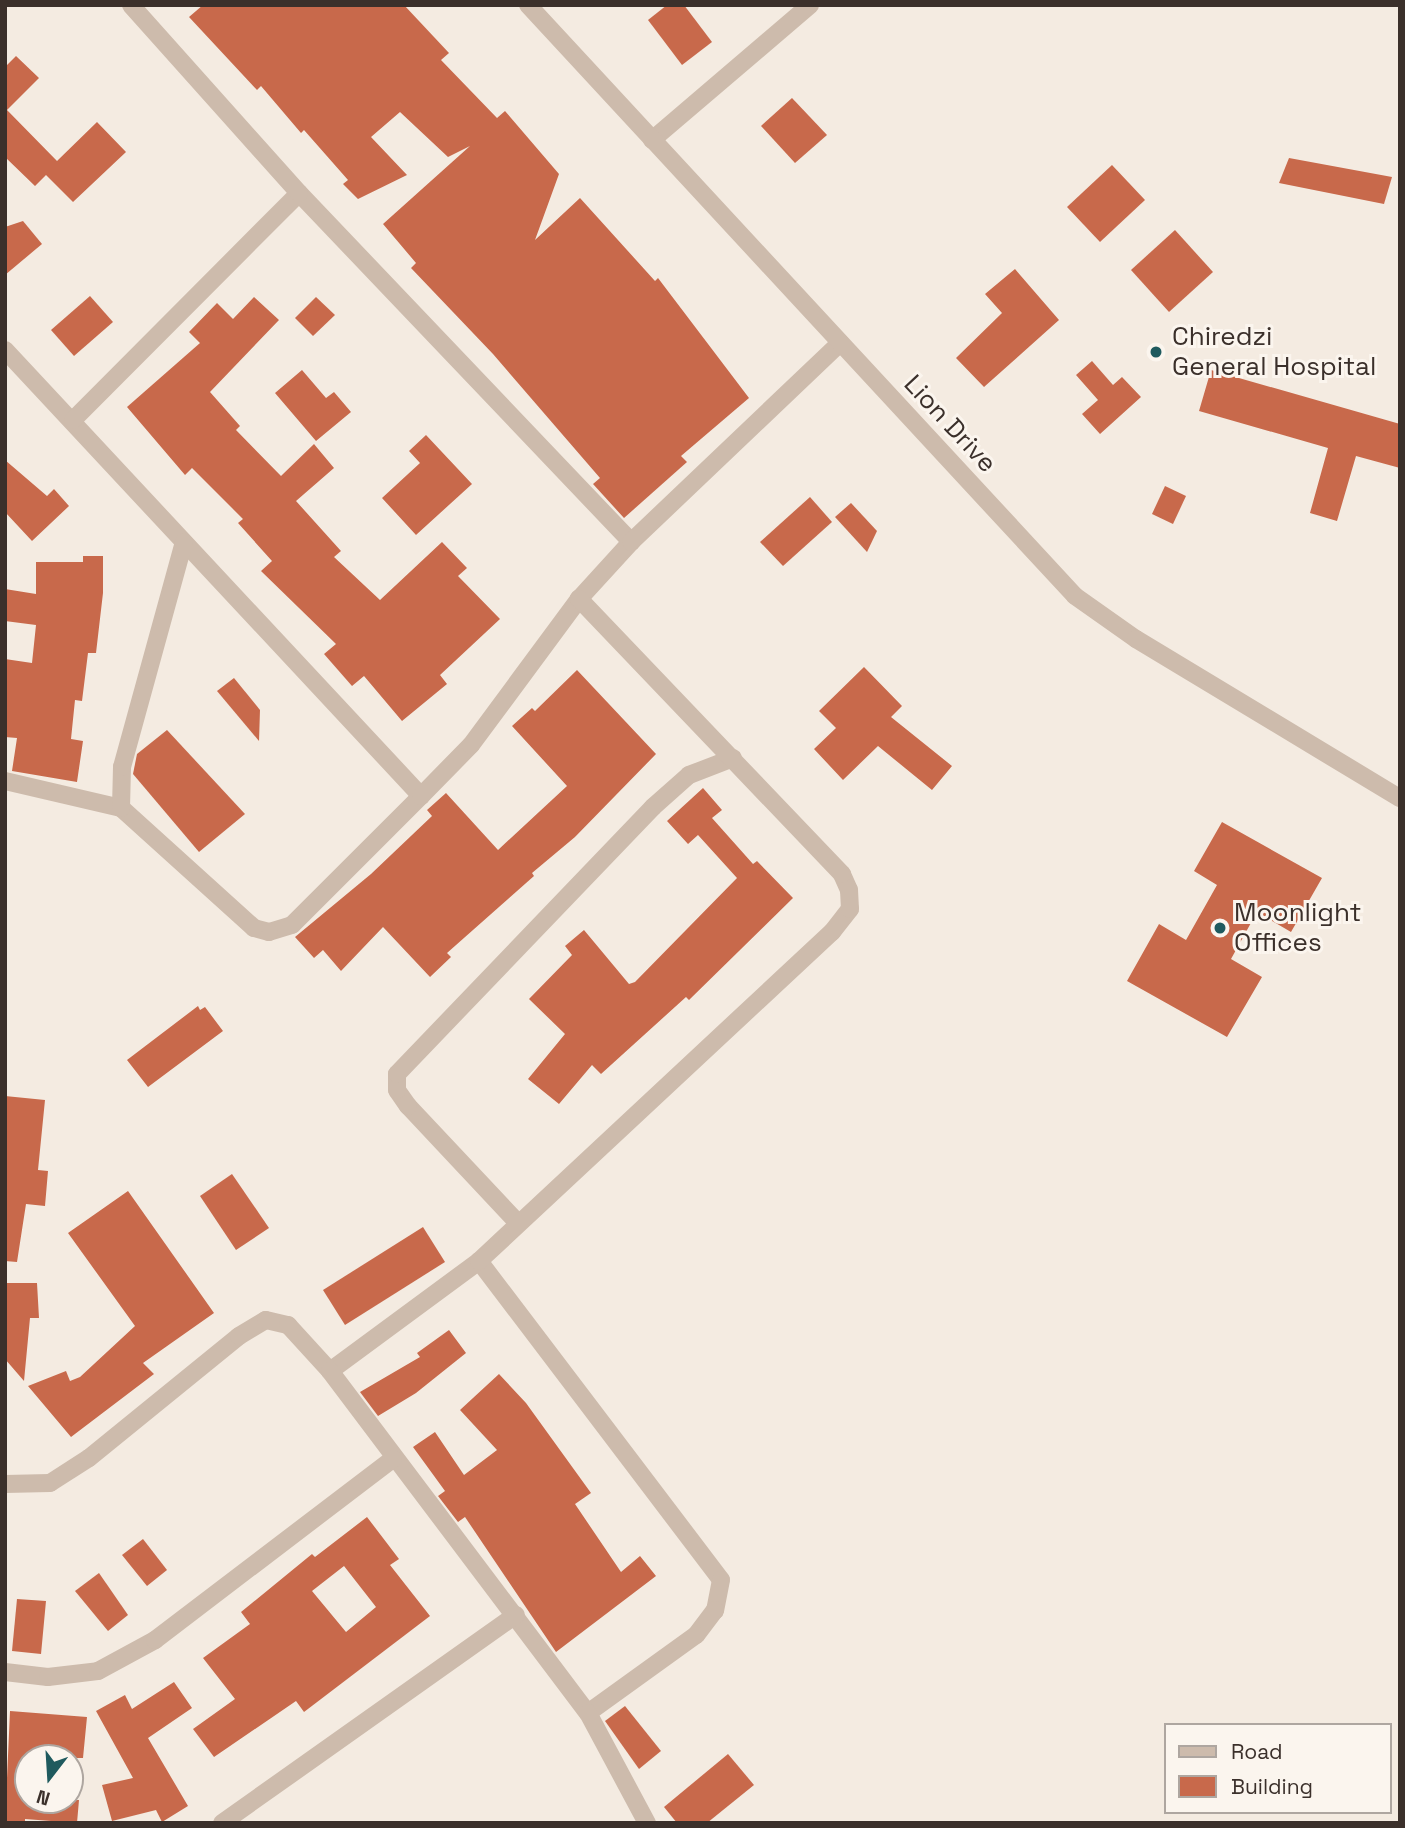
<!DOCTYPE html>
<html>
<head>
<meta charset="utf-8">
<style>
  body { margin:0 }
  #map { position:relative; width:1405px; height:1828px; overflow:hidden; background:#f4ebe1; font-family:"Space Grotesk",sans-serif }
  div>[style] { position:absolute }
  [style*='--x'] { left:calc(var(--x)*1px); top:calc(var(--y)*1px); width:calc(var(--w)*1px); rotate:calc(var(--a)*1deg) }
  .building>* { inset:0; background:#c8694b }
  .minor>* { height:18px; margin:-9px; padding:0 9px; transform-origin:9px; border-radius:9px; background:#cdbbac }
  .tertiary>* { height:18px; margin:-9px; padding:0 9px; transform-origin:9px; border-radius:9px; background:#cdbbac }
  .dots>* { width:19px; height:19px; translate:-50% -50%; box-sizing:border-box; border:4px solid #fbf5ee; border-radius:50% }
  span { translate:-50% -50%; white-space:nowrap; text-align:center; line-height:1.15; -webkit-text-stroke:6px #fbf5ee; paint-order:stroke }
  .poi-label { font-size:26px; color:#3b302b }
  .left { translate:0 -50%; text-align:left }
  .street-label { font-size:26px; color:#3b302b }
  .frame { position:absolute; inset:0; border:7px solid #3b302b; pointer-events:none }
  .legend { position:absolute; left:1164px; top:1723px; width:228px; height:91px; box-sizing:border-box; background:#fbf5ee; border:2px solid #aea6a0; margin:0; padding:9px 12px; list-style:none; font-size:21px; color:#3b302b }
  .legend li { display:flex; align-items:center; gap:14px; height:35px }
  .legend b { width:35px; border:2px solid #aea6a0 }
  .north { position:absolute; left:14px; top:1744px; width:70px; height:70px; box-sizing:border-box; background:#fbf5ee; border:2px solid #aea6a0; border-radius:50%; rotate:197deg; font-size:19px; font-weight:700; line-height:28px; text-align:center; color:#3b302b }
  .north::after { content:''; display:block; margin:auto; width:24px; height:32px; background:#1f5a5e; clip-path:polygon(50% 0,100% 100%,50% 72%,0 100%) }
</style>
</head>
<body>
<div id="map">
  <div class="building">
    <i style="clip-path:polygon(203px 5px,404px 5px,449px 53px,441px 60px,497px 118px,505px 111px,559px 174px,535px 240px,580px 198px,655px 281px,658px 278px,749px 398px,681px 456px,687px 462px,624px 518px,593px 484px,600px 478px,493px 354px,411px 268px,416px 263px,383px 224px,470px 146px,448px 157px,400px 112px,371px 137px,407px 175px,358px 199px,343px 184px,348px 180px,304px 130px,301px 133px,261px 86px,257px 90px,189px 17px)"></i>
    <i style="clip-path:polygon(667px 5px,684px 5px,712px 42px,682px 65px,648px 20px)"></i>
    <i style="clip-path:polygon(16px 56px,39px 78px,7px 110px,57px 161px,97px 122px,126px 152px,73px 202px,46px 175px,35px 186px,5px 157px,5px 67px)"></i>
    <i style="clip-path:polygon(792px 98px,827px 135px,795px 163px,761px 126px)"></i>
    <i style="clip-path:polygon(1289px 158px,1392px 177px,1384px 204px,1279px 183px)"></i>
    <i style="clip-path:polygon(1112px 165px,1145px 200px,1100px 242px,1067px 207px)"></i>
    <i style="clip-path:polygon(23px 221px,42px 244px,5px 275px,5px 227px)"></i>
    <i style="clip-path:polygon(1175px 230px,1213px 272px,1169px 312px,1131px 270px)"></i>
    <i style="clip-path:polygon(1015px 269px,1059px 320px,984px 387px,956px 358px,1002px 313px,985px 294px)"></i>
    <i style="clip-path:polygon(90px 296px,113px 322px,74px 356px,51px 330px)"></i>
    <i style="clip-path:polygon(254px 297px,279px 320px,210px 392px,240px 426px,236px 430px,281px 476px,314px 444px,334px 468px,296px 501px,341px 551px,334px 557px,380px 600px,442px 542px,467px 568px,458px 576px,500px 619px,440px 675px,447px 684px,402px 721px,364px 676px,352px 686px,324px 654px,336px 644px,261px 571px,272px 561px,238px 523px,243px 519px,192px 468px,185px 475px,127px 407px,200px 343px,189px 332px,217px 303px,233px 319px)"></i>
    <i style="clip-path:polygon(316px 297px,335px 315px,313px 336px,295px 318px)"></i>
    <i style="clip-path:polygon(1092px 361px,1113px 385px,1122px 377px,1141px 397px,1100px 434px,1082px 414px,1098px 400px,1076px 375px)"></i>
    <i style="clip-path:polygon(302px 370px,326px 398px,334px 392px,351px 412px,316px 441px,275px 393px)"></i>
    <i style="clip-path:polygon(1211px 370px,1400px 424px,1400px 468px,1356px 456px,1337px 521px,1310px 513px,1328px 448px,1199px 411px)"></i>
    <i style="clip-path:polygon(426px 435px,472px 484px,416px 535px,382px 498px,420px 463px,409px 451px)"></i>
    <i style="clip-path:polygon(5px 460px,47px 496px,54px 489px,69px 506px,32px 541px,5px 512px)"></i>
    <i style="clip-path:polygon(1165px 486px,1186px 496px,1173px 524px,1152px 514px)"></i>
    <i style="clip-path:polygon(810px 497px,832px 522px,783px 566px,760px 542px)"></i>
    <i style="clip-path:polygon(851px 503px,877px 531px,867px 552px,835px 517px)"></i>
    <i style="clip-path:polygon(83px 556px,103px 556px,103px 593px,96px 653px,88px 653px,82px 701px,75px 700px,71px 739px,83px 741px,77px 782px,12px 771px,17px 738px,5px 737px,5px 659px,32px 663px,36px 625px,5px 621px,5px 589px,36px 594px,36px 562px,83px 562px)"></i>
    <i style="clip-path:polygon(864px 667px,902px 706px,891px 717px,952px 766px,932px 790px,878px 746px,843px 780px,814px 749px,836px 728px,819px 711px)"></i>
    <i style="clip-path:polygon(577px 670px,656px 754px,575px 837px,532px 873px,534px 876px,447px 953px,451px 957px,430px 977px,383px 927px,341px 971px,323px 950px,314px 958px,295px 937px,371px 874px,432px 816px,427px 810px,446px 793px,498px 850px,567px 786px,512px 726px,532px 708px,535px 711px)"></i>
    <i style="clip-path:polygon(234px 678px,260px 710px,259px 741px,217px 691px)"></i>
    <i style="clip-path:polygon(167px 730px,245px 814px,199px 852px,133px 774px,137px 754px)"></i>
    <i style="clip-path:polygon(703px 788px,722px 810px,712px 818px,753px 864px,757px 861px,793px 898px,689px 1000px,686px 997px,601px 1074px,592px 1065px,559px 1104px,528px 1079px,565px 1034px,529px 999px,572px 955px,565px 946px,584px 930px,629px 984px,635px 982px,737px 878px,698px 835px,688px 844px,667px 821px)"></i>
    <i style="clip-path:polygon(1222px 822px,1322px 878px,1291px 932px,1257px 912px,1231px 959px,1262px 977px,1227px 1037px,1127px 981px,1159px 924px,1186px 940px,1217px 885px,1194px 871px)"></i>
    <i style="clip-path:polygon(198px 1006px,200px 1010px,205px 1007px,223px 1031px,148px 1087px,127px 1060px)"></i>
    <i style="clip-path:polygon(5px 1096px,45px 1100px,38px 1170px,48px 1171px,45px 1206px,26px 1204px,17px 1262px,5px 1261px)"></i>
    <i style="clip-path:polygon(232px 1174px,269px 1228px,236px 1250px,200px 1196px)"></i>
    <i style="clip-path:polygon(128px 1191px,214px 1313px,143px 1363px,154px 1374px,71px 1437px,28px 1386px,66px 1371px,70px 1381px,80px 1377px,135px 1326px,68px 1233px)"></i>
    <i style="clip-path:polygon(423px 1227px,445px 1262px,345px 1325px,323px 1290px)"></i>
    <i style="clip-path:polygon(5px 1283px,37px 1283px,39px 1318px,30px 1318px,24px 1381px,5px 1359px)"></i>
    <i style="clip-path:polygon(449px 1330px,466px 1353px,416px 1393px,378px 1416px,360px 1392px,420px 1357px,417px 1353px)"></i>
    <i style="clip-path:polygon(499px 1374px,526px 1403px,591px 1493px,575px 1504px,621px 1572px,640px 1556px,656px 1576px,556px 1652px,465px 1517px,458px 1522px,438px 1496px,445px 1491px,413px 1447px,435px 1432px,464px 1475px,497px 1450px,460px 1410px)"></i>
    <i style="clip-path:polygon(evenodd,367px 1517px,399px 1559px,390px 1565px,430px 1616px,304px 1712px,296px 1701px,214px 1757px,193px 1729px,235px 1699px,203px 1658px,250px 1624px,241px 1612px,312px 1554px,315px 1557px,367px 1517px,344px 1566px,376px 1607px,346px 1632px,312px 1591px,344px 1566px)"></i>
    <i style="clip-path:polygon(143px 1539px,167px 1570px,147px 1586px,122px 1555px)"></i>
    <i style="clip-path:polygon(99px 1573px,128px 1615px,108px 1631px,75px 1591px)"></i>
    <i style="clip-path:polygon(17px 1599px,46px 1601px,41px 1654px,12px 1651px)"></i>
    <i style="clip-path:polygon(174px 1682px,192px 1708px,148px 1738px,188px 1806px,162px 1822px,156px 1810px,112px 1821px,102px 1785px,133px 1778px,96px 1711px,125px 1695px,132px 1709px)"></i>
    <i style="clip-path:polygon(625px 1706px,661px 1751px,639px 1769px,605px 1721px)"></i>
    <i style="clip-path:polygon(10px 1711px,87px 1717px,83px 1758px,28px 1758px,28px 1800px,79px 1800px,77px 1823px,25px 1819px,25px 1823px,5px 1823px)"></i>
    <i style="clip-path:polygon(728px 1754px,754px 1785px,707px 1823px,677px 1823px,664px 1807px)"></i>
  </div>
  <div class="minor">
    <i style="--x:652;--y:140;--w:208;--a:-40.5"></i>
    <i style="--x:299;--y:193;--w:482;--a:46.4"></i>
    <i style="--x:5;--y:350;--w:610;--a:46.99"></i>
    <i style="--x:421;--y:796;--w:182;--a:135"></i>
    <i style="--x:292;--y:925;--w:24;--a:163"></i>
    <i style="--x:269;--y:932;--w:16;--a:-165"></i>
    <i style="--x:254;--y:928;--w:179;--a:-137.9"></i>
    <i style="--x:121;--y:808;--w:119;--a:-166.9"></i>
    <i style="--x:73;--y:420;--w:320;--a:-45.1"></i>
    <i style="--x:299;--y:193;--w:252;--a:-131.8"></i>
    <i style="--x:421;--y:796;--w:71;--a:-45.6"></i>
    <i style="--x:471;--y:745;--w:182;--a:-53.5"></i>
    <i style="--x:579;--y:599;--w:77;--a:-47.6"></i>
    <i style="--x:631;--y:542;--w:289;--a:-43.6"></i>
    <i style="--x:121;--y:808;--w:41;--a:-88.6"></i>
    <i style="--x:122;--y:767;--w:233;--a:-74.6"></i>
    <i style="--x:518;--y:1223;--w:161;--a:-133.2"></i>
    <i style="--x:408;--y:1106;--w:19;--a:-125"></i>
    <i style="--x:397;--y:1090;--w:16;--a:-90"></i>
    <i style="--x:397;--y:1074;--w:370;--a:-46.2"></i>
    <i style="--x:653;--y:807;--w:48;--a:-41.6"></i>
    <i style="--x:689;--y:775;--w:47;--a:-21.1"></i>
    <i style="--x:479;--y:1261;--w:400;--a:52.8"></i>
    <i style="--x:721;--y:1580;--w:31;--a:101"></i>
    <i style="--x:715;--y:1610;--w:31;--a:127"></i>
    <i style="--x:696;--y:1635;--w:133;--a:144.2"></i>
    <i style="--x:330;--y:1371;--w:185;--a:-36.4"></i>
    <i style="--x:479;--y:1261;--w:483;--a:-43"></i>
    <i style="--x:832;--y:932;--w:29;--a:-52"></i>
    <i style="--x:850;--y:909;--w:19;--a:-93"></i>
    <i style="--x:849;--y:890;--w:17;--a:-114"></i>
    <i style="--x:842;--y:874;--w:381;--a:-133.7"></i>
    <i style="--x:5;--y:1484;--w:45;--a:-1.3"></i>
    <i style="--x:50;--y:1483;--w:46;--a:-32.7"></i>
    <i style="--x:89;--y:1458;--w:193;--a:-39.1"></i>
    <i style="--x:239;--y:1336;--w:31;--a:-31"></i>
    <i style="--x:266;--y:1320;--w:23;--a:13"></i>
    <i style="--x:288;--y:1325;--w:62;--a:47.6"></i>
    <i style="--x:330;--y:1371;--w:428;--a:53"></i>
    <i style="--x:588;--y:1713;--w:125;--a:61.8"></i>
    <i style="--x:5;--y:1672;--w:43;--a:6.6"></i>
    <i style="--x:48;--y:1677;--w:50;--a:-6.8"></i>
    <i style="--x:98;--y:1671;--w:65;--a:-28.5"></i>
    <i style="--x:155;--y:1640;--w:299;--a:-37.3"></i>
    <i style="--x:222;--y:1823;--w:360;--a:-35.3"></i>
  </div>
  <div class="tertiary">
    <i style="--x:528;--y:5;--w:805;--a:47.21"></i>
    <i style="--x:1075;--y:596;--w:75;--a:35.2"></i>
    <i style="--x:1136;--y:639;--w:308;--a:31.1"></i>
  </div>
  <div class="dots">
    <i style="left:1156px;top:352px;background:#1f5a5e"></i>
    <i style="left:1220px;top:928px;background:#1f5a5e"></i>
  </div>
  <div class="poi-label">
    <span class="left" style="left:1172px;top:352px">Chiredzi<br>General Hospital</span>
    <span class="left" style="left:1234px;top:928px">Moonlight<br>Offices</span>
  </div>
  <div class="street-label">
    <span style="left:950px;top:424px;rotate:47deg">Lion Drive</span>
  </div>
  <div class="frame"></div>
  <ul class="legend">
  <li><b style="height:9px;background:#cdbbac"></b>Road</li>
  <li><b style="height:19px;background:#c8694b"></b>Building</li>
  </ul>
  <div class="north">N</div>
</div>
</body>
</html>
